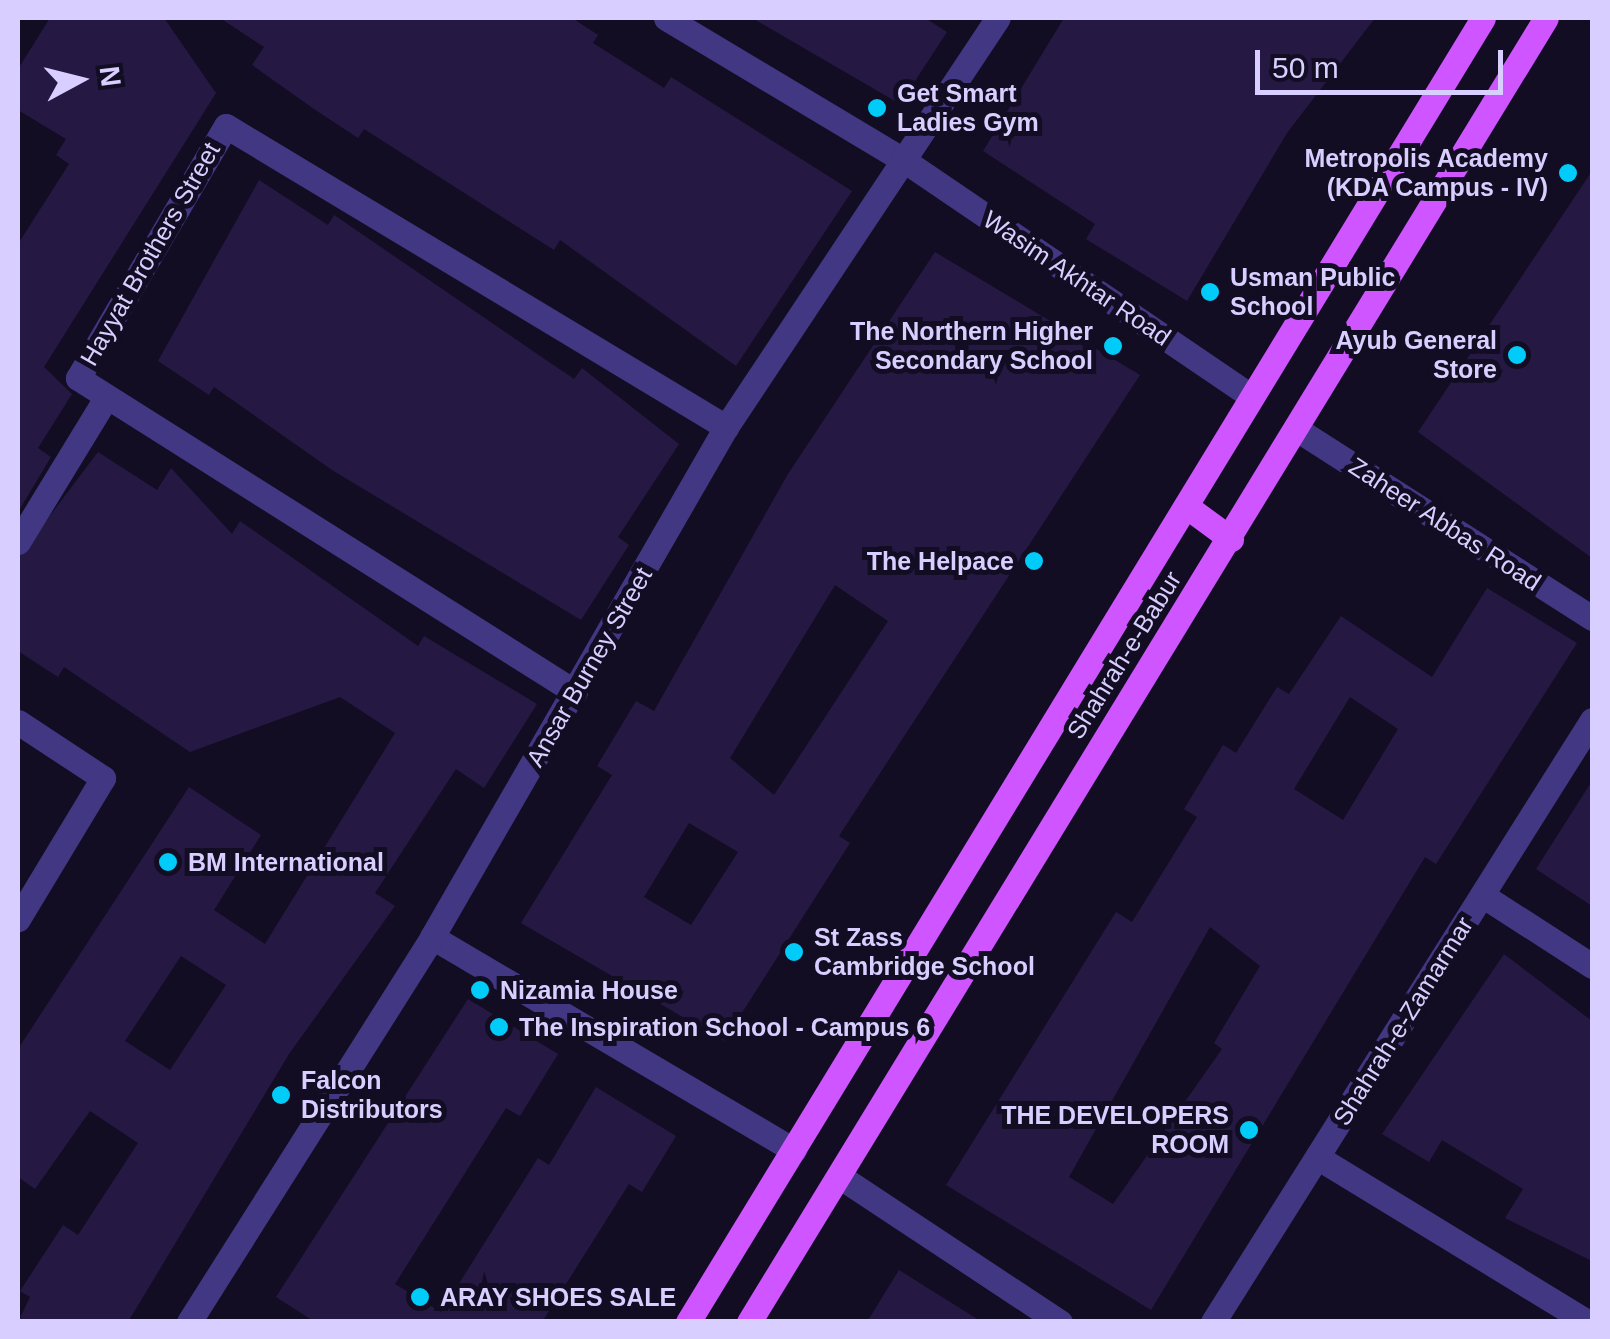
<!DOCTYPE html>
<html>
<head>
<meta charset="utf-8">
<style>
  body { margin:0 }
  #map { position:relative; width:1610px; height:1339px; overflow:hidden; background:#120d22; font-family:Helvetica,sans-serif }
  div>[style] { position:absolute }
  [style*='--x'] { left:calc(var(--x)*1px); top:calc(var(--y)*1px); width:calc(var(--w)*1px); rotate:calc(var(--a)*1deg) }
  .building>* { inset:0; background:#251943 }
  .minor>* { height:25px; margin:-12.5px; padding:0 12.5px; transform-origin:12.5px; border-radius:12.5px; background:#413782 }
  .major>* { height:25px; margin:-12.5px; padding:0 12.5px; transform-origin:12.5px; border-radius:12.5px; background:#ce55ff }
  .dots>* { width:28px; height:28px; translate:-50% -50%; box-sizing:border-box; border:5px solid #120d22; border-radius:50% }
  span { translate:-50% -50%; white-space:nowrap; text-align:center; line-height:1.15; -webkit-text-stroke:10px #120d22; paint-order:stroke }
  .poi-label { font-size:25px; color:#d8ceff; font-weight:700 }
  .left { translate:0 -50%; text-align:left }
  .right { translate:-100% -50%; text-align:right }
  .street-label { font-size:25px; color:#d8ceff }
  .frame { position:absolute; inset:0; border:20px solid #d8ceff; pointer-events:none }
  .north { position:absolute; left:30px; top:30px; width:100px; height:100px; -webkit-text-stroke:8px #120d22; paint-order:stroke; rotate:83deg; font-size:28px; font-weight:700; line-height:40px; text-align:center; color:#d8ceff }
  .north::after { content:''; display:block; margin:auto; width:35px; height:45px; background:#d8ceff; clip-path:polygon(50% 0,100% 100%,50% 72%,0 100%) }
  .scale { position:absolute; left:1255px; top:50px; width:248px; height:45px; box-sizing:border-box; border:5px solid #d8ceff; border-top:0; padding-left:12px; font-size:30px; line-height:35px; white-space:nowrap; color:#d8ceff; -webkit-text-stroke:8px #120d22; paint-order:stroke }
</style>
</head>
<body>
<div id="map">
  <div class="building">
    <i style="clip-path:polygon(50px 18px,164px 18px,216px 93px,44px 367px,72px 394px,38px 448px,51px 457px,18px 512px,18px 244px,69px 164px,56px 155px,66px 139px,18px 110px,18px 69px)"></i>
    <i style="clip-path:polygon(220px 18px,572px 18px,598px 35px,593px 43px,664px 88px,671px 77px,852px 191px,736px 366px,560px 240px,554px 250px,364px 129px,358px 138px,314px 109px,252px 65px,264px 47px)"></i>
    <i style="clip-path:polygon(752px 18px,925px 18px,947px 32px,900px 104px)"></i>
    <i style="clip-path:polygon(1064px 18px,1375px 18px,1287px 133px,1187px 301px,1086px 239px,1095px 224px,983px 151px)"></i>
    <i style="clip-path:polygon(1592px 171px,1592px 558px,1418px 432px)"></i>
    <i style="clip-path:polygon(259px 180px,328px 225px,334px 215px,574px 379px,582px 368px,679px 444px,618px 537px,629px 545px,581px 620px,332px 470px,214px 387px,209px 395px,158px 361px)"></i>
    <i style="clip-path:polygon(evenodd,935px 252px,1140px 375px,839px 836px,850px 843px,724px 1041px,521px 923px,612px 775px,597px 766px,636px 701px,654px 711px,788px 474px,935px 252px,835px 585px,888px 621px,774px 795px,730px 758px,835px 585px,935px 252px,689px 823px,738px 852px,691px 925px,644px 897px,689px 823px)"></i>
    <i style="clip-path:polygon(evenodd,98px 452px,157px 490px,171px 468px,232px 534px,240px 521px,418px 646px,424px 636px,537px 704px,484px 788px,456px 769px,375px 893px,395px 906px,289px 1054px,128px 1322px,18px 1322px,30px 1297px,20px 1291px,63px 1225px,78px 1235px,138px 1143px,90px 1111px,35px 1189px,18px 1177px,18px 1049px,189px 787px,261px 835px,214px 910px,265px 944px,395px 733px,340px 697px,190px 752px,64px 667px,58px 677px,18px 651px,18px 558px,98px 452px,181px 956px,226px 985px,170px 1070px,125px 1041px,181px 956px)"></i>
    <i style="clip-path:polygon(evenodd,1487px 588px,1577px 643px,1436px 864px,1425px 857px,1151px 1310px,946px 1185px,1116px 912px,1132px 922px,1197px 817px,1184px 809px,1223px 745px,1236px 753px,1277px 687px,1289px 694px,1341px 616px,1432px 677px,1487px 588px,1350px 697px,1398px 729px,1343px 820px,1294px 789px,1350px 697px,1487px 588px,1210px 927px,1260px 966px,1214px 1043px,1222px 1049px,1113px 1204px,1069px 1177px,1210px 927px)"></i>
    <i style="clip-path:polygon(1592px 781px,1592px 906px,1536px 869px)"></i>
    <i style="clip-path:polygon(1504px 954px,1592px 1021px,1592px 1261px,1505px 1218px,1523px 1189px,1442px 1140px,1429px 1162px,1382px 1134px)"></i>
    <i style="clip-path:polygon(468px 999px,558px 1054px,520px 1116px,506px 1108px,395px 1284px,441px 1312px,538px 1158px,549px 1165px,596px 1087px,676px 1136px,642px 1192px,629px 1184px,542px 1322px,315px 1322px,276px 1297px)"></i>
    <i style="clip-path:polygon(899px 1270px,982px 1322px,867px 1322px)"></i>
  </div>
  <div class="minor">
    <i style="--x:666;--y:18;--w:275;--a:30.9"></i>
    <i style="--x:902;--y:159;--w:423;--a:34.2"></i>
    <i style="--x:1298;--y:430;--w:349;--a:32.6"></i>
    <i style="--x:18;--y:542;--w:169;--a:-58.6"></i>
    <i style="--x:575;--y:692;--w:588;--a:-147.72"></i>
    <i style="--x:78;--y:378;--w:292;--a:-59.6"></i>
    <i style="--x:226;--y:126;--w:584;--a:31.05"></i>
    <i style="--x:18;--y:722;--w:102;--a:33.4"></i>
    <i style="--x:103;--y:778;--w:165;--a:121.1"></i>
    <i style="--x:1482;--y:895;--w:131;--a:32.8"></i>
    <i style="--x:432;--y:937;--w:420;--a:30.5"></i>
    <i style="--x:1317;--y:1157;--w:316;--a:31.4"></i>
    <i style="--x:839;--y:1176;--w:265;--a:33.5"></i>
    <i style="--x:189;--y:1322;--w:455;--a:-57.7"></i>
    <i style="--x:432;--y:937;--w:589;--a:-60.04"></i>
    <i style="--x:726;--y:427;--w:491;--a:-56.4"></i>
    <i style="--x:1213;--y:1322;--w:711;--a:-57.81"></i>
  </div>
  <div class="major">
    <i style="--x:1186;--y:506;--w:56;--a:36.3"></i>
    <i style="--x:688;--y:1322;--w:1527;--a:-58.63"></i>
    <i style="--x:749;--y:1322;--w:1528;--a:-58.57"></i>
  </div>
  <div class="dots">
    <i style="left:877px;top:108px;background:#00cbf9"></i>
    <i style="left:1568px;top:173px;background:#00cbf9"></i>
    <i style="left:1210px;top:292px;background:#00cbf9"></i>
    <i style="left:1113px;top:346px;background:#00cbf9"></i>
    <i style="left:1517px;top:355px;background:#00cbf9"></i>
    <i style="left:1034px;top:561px;background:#00cbf9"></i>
    <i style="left:168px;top:862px;background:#00cbf9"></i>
    <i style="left:794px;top:952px;background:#00cbf9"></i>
    <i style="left:480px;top:990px;background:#00cbf9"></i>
    <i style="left:499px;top:1027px;background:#00cbf9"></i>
    <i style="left:281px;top:1095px;background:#00cbf9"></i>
    <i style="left:1249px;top:1130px;background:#00cbf9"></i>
    <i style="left:420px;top:1297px;background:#00cbf9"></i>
  </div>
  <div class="poi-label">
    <span class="left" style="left:897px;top:108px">Get Smart<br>Ladies Gym</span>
    <span class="right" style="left:1548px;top:173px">Metropolis Academy<br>(KDA Campus - IV)</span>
    <span class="left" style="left:1230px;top:292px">Usman Public<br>School</span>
    <span class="right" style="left:1093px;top:346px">The Northern Higher<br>Secondary School</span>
    <span class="right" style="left:1497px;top:355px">Ayub General<br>Store</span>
    <span class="right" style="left:1014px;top:561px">The Helpace</span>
    <span class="left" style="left:188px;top:862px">BM International</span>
    <span class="left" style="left:814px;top:952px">St Zass<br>Cambridge School</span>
    <span class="left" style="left:500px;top:990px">Nizamia House</span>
    <span class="left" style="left:519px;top:1027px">The Inspiration School - Campus 6</span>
    <span class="left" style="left:301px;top:1095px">Falcon<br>Distributors</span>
    <span class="right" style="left:1229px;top:1130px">THE DEVELOPERS<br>ROOM</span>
    <span class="left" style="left:440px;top:1297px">ARAY SHOES SALE</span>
  </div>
  <div class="street-label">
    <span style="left:150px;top:254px;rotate:-60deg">Hayyat Brothers Street</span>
    <span style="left:1077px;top:278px;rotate:34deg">Wasim Akhtar Road</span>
    <span style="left:1445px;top:524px;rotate:33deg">Zaheer Abbas Road</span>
    <span style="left:1124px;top:655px;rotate:-58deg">Shahrah-e-Babur</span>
    <span style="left:589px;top:667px;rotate:-60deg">Ansar Burney Street</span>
    <span style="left:1403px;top:1021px;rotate:-58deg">Shahrah-e-Zamarmar</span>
  </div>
  <div class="frame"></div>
  <div class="north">N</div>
  <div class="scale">50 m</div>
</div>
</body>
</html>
